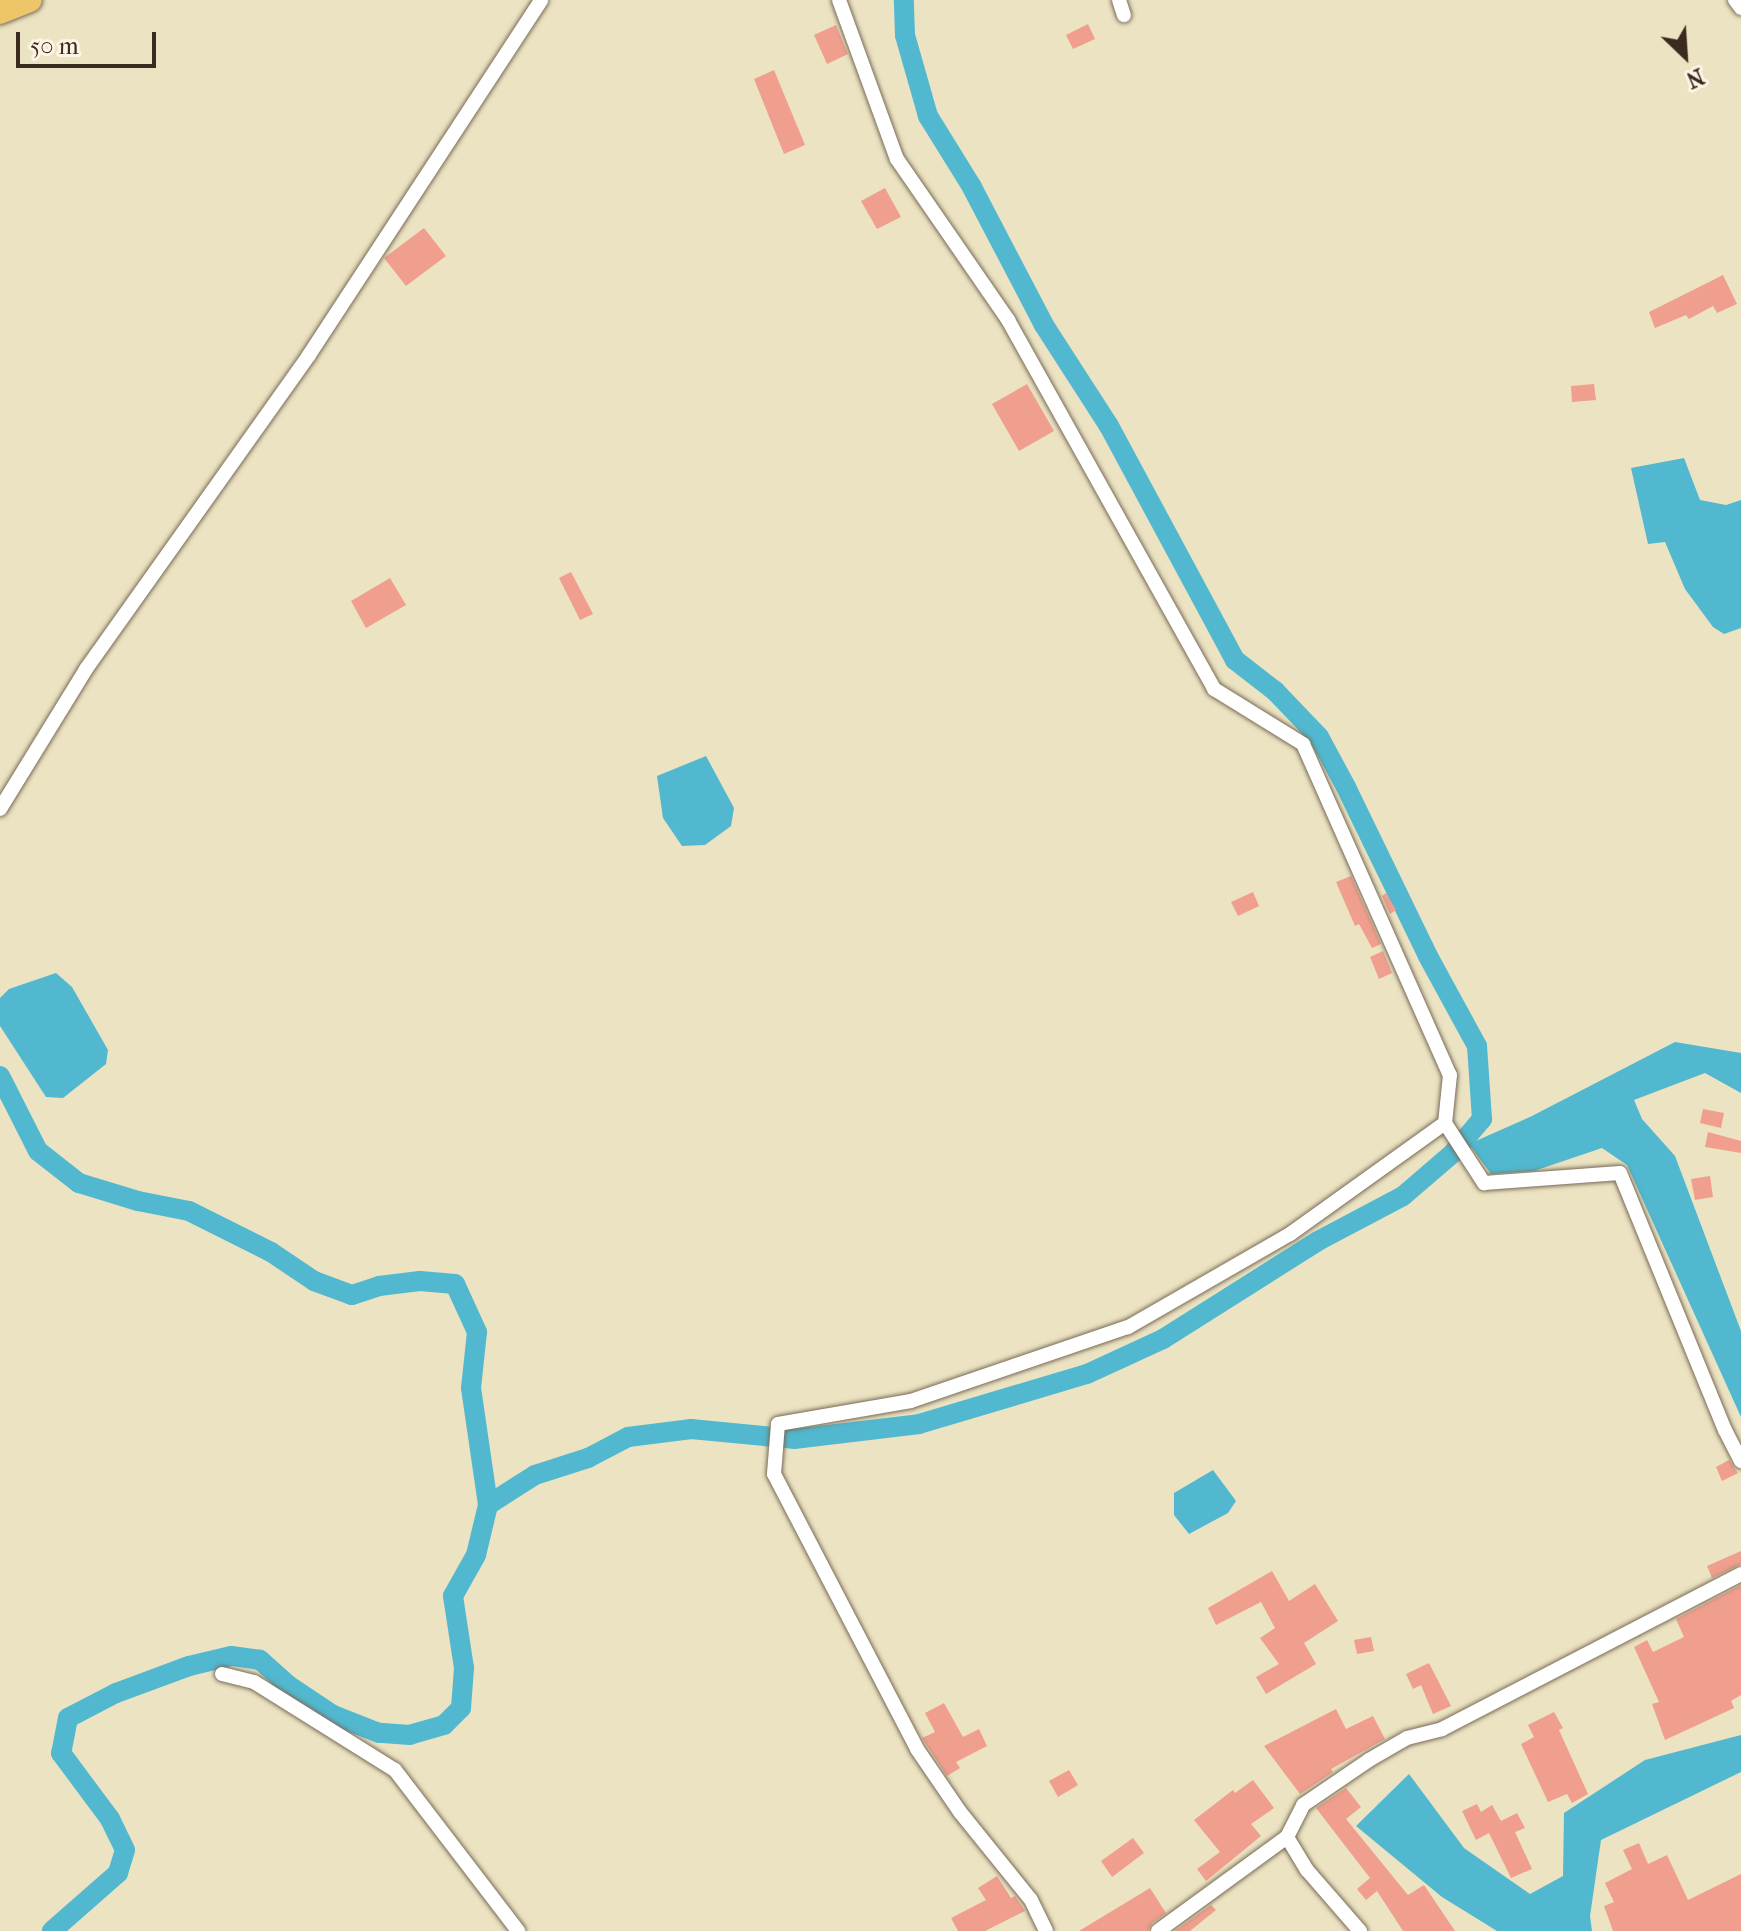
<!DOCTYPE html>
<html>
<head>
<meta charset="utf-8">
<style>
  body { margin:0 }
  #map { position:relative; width:1741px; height:1931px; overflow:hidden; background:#ebe3c2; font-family:"IM FELL French Canon",serif }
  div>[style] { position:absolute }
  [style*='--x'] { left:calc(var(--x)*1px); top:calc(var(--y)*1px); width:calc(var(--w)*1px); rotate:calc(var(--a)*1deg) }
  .water>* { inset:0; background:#51b8d0 }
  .canal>* { height:20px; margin:-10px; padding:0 10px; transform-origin:10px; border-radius:10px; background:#51b8d0 }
  .building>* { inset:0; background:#f09f8e }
  .roads { filter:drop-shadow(0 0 2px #796b57) drop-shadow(0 0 2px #796b57) }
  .minor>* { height:14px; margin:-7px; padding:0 7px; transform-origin:7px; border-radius:7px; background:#fff }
  .primary>* { height:24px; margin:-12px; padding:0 12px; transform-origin:12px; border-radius:12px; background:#ecc669 }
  span { translate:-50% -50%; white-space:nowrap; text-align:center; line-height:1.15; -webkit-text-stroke:8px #fcf5e5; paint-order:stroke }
  .north { position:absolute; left:1645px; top:16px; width:80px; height:80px; -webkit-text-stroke:6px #fcf5e5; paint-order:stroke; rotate:155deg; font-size:22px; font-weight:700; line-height:32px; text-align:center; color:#3b2a1e }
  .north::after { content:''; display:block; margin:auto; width:28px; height:36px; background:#3b2a1e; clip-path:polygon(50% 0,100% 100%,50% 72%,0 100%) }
  .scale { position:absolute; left:16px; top:32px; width:140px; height:36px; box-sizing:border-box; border:4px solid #3b2a1e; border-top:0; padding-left:10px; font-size:24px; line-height:28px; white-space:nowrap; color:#3b2a1e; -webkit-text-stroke:6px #fcf5e5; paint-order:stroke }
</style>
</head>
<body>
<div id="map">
  <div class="water">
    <i style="clip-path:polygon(1684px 458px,1700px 500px,1726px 505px,1741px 500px,1741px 628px,1724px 634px,1713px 627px,1685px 589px,1665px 542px,1648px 544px,1631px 468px)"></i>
    <i style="clip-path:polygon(706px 756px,734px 808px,731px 826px,705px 845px,682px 846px,663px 818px,657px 776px)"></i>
    <i style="clip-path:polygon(56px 973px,72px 987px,108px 1050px,106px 1064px,63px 1098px,46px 1097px,0 1026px,0 998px,9px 989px)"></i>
    <i style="clip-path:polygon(1675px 1042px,1741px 1053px,1741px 1093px,1705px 1073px,1634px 1100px,1642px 1119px,1675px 1156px,1741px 1331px,1741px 1417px,1627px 1165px,1602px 1148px,1534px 1171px,1491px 1174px,1469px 1144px,1532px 1116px)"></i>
    <i style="clip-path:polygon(1213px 1470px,1236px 1501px,1228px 1513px,1189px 1534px,1174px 1515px,1174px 1493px)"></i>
    <i style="clip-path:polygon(1741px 1735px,1741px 1772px,1601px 1840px,1590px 1916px,1592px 1931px,1497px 1931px,1442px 1897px,1356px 1826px,1409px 1774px,1464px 1848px,1530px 1894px,1563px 1876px,1564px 1813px,1645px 1760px)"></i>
  </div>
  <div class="canal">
    <i style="--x:0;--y:1076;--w:84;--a:63.1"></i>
    <i style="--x:38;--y:1151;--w:52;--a:38"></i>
    <i style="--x:79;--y:1183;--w:62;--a:17"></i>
    <i style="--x:138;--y:1201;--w:52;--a:11.1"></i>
    <i style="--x:189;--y:1211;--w:92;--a:26.6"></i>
    <i style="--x:271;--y:1252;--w:52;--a:34"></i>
    <i style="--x:314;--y:1281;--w:40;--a:20.2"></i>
    <i style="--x:352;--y:1295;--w:28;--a:-18"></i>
    <i style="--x:379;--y:1286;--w:41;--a:-7"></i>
    <i style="--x:420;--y:1281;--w:35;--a:5"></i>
    <i style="--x:455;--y:1284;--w:53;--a:65.4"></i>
    <i style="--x:477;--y:1332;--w:56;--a:96.1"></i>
    <i style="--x:471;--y:1388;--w:118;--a:81.7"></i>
    <i style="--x:488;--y:1505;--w:51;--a:103.5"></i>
    <i style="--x:476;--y:1555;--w:47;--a:119.3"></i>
    <i style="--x:453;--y:1596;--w:73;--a:81.3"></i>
    <i style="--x:464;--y:1668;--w:40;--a:94.3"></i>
    <i style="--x:461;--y:1708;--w:24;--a:135"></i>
    <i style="--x:444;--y:1725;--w:35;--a:164"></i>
    <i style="--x:410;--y:1735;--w:31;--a:-176"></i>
    <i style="--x:379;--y:1733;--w:49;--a:-158.6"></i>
    <i style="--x:333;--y:1715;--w:54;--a:-146.3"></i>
    <i style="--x:288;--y:1685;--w:38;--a:-138"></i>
    <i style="--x:260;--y:1660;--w:29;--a:-172"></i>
    <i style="--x:231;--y:1656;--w:43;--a:166.6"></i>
    <i style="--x:189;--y:1666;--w:78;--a:159.7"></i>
    <i style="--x:116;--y:1693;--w:54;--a:152.5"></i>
    <i style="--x:68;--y:1718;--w:36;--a:101"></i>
    <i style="--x:61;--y:1753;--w:82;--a:53.4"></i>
    <i style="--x:110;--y:1819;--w:34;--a:64"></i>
    <i style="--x:125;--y:1850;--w:24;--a:107"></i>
    <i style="--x:118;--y:1873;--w:88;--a:138.7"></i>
    <i style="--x:488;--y:1505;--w:56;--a:-32.6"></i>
    <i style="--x:535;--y:1475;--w:56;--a:-17.8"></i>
    <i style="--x:588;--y:1458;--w:45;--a:-27.7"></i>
    <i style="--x:628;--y:1437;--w:64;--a:-7.2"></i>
    <i style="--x:691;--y:1429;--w:103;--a:5.5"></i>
    <i style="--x:794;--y:1439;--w:126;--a:-6.8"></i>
    <i style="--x:919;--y:1424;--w:175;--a:-16.6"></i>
    <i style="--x:1087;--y:1374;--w:84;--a:-24.7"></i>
    <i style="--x:1163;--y:1339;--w:183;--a:-32.3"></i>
    <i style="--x:1318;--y:1241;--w:96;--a:-27.9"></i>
    <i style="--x:1403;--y:1196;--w:66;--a:-40.7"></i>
    <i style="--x:1453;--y:1153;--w:45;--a:-49.5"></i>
    <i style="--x:1482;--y:1119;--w:73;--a:-93.9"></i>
    <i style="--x:1477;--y:1046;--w:102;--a:-118.6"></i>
    <i style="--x:1428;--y:956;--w:188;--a:-115.9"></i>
    <i style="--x:1346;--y:787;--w:57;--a:-118.4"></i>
    <i style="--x:1319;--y:737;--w:64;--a:-133.7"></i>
    <i style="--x:1275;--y:691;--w:51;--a:-142.2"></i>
    <i style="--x:1235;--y:660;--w:266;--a:-118.3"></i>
    <i style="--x:1109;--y:426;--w:120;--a:-122.8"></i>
    <i style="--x:1044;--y:325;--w:156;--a:-117.6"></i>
    <i style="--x:972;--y:187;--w:84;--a:-121.8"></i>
    <i style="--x:928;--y:116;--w:84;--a:-105.9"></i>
    <i style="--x:905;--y:35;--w:35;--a:-92"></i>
  </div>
  <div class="building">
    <i style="clip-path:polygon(1088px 24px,1095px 39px,1073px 49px,1066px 35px)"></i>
    <i style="clip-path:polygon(836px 25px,848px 54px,827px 64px,814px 35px)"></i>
    <i style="clip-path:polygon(774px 70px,805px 145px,784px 154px,754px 79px)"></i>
    <i style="clip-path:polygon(885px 188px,901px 217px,877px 229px,861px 201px)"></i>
    <i style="clip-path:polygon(424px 228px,446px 256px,406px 286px,384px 258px)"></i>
    <i style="clip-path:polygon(1723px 275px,1737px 304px,1717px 313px,1713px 306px,1689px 319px,1686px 315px,1655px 328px,1649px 312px)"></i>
    <i style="clip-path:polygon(1027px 384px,1054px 431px,1019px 451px,992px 404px)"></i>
    <i style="clip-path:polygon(1594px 384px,1596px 400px,1572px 402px,1571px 386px)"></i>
    <i style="clip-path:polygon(571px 572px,593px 614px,580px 620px,559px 578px)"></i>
    <i style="clip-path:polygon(390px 578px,406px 605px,366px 628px,351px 601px)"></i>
    <i style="clip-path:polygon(1351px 876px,1381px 944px,1372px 948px,1359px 924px,1355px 926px,1336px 882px)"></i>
    <i style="clip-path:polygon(1253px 892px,1259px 906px,1238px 916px,1231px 902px)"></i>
    <i style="clip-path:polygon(1386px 893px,1396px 910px,1390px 914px,1382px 896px)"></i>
    <i style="clip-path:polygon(1383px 951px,1392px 973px,1379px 979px,1370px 957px)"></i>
    <i style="clip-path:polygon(1703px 1109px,1724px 1113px,1721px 1128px,1700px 1123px)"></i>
    <i style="clip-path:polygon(1708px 1132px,1741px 1141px,1741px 1153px,1705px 1147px)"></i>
    <i style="clip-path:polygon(1710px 1176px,1713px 1197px,1695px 1200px,1691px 1179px)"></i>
    <i style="clip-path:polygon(1729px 1460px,1738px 1473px,1722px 1481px,1716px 1467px)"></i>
    <i style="clip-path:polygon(1741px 1551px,1741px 1564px,1712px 1578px,1707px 1566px)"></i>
    <i style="clip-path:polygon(1272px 1571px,1289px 1601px,1315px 1584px,1338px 1621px,1304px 1643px,1316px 1664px,1266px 1694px,1256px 1677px,1279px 1664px,1260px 1638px,1275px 1628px,1261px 1602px,1216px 1625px,1208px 1608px)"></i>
    <i style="clip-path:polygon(1741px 1585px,1741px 1695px,1731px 1701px,1734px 1708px,1665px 1740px,1652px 1704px,1659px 1702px,1634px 1647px,1647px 1640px,1653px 1652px,1684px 1637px,1676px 1619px)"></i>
    <i style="clip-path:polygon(1371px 1637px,1374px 1651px,1357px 1654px,1354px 1640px)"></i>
    <i style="clip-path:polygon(1429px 1663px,1451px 1706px,1433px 1714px,1421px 1685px,1413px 1689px,1406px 1674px)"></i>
    <i style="clip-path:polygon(944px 1703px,963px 1737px,979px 1729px,987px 1746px,956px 1762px,960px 1768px,947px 1776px,922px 1738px,935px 1732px,925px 1713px)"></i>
    <i style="clip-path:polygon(1336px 1709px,1346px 1729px,1373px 1716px,1385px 1739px,1331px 1769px,1333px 1772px,1300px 1794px,1264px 1746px)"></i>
    <i style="clip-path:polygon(1554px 1712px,1563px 1728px,1559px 1730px,1588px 1794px,1572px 1803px,1567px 1794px,1548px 1802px,1521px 1744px,1534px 1737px,1528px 1725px)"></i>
    <i style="clip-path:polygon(1069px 1770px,1078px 1785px,1058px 1797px,1049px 1781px)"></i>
    <i style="clip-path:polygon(1253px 1780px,1274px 1808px,1251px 1824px,1261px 1836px,1206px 1881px,1197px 1869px,1220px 1852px,1194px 1820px,1233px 1790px,1235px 1793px)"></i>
    <i style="clip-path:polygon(1346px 1788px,1361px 1807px,1346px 1819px,1408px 1895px,1424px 1885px,1455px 1931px,1403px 1931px,1377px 1891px,1366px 1900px,1357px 1889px,1370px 1878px,1316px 1808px)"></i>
    <i style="clip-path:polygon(1477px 1804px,1481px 1812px,1492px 1805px,1501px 1821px,1517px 1813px,1525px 1828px,1515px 1832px,1532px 1869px,1511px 1878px,1489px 1833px,1476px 1840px,1462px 1811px)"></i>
    <i style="clip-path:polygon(1133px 1838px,1144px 1853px,1112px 1877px,1101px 1861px)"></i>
    <i style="clip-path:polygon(1639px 1843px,1648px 1864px,1667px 1855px,1688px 1900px,1741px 1874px,1741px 1931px,1613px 1931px,1604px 1906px,1614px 1902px,1605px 1883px,1632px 1869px,1623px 1850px)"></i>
    <i style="clip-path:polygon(997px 1876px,1011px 1898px,1015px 1896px,1025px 1911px,985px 1931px,958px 1931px,951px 1918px,986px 1900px,978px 1888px)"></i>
    <i style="clip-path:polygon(1150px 1888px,1166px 1913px,1152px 1923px,1148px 1931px,1079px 1931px)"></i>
    <i style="clip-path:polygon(1211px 1905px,1216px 1910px,1190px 1931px,1175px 1931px)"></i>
  </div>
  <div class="roads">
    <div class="minor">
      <i style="--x:839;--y:0;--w:169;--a:70"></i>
      <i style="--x:897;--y:159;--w:196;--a:55.4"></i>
      <i style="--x:1008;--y:320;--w:423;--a:60.8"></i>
      <i style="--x:1214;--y:689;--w:105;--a:31.7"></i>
      <i style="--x:1303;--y:744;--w:362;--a:66.1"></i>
      <i style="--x:1450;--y:1075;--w:48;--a:95.9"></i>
      <i style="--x:1445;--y:1123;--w:191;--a:144.4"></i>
      <i style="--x:1290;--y:1234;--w:187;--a:150.1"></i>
      <i style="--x:1128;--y:1327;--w:229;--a:161.2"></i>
      <i style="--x:911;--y:1401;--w:135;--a:170.2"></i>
      <i style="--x:778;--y:1424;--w:50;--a:94.6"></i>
      <i style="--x:774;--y:1474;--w:310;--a:62.5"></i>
      <i style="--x:917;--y:1749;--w:76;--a:55.7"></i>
      <i style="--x:960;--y:1812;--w:113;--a:51.1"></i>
      <i style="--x:1031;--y:1900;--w:34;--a:64"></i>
      <i style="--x:1119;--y:0;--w:16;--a:72"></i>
      <i style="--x:1735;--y:0;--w:10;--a:53"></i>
      <i style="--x:0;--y:809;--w:164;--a:-58.4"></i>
      <i style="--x:86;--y:669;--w:385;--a:-54.6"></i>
      <i style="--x:309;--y:355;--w:424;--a:-56.8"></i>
      <i style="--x:1445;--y:1123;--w:72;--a:57"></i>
      <i style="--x:1484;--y:1183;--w:136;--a:-4.2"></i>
      <i style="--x:1620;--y:1173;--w:278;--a:67.8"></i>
      <i style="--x:1725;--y:1430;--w:35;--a:63"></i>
      <i style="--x:222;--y:1674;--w:33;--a:14"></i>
      <i style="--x:254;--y:1682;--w:166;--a:32"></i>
      <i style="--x:395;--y:1770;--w:203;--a:52.6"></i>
      <i style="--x:1287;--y:1837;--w:39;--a:59"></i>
      <i style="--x:1307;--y:1870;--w:81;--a:49"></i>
      <i style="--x:1158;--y:1931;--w:160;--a:-36.1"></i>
      <i style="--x:1287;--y:1837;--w:36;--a:-63"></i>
      <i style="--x:1303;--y:1805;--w:80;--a:-34.3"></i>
      <i style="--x:1369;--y:1760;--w:44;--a:-30.1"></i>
      <i style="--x:1407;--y:1738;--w:36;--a:-14"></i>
      <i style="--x:1442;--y:1729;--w:337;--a:-27.4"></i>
    </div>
    <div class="primary">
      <i style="--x:0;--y:12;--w:32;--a:-22"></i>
    </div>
  </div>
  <div class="north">N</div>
  <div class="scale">50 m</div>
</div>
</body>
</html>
